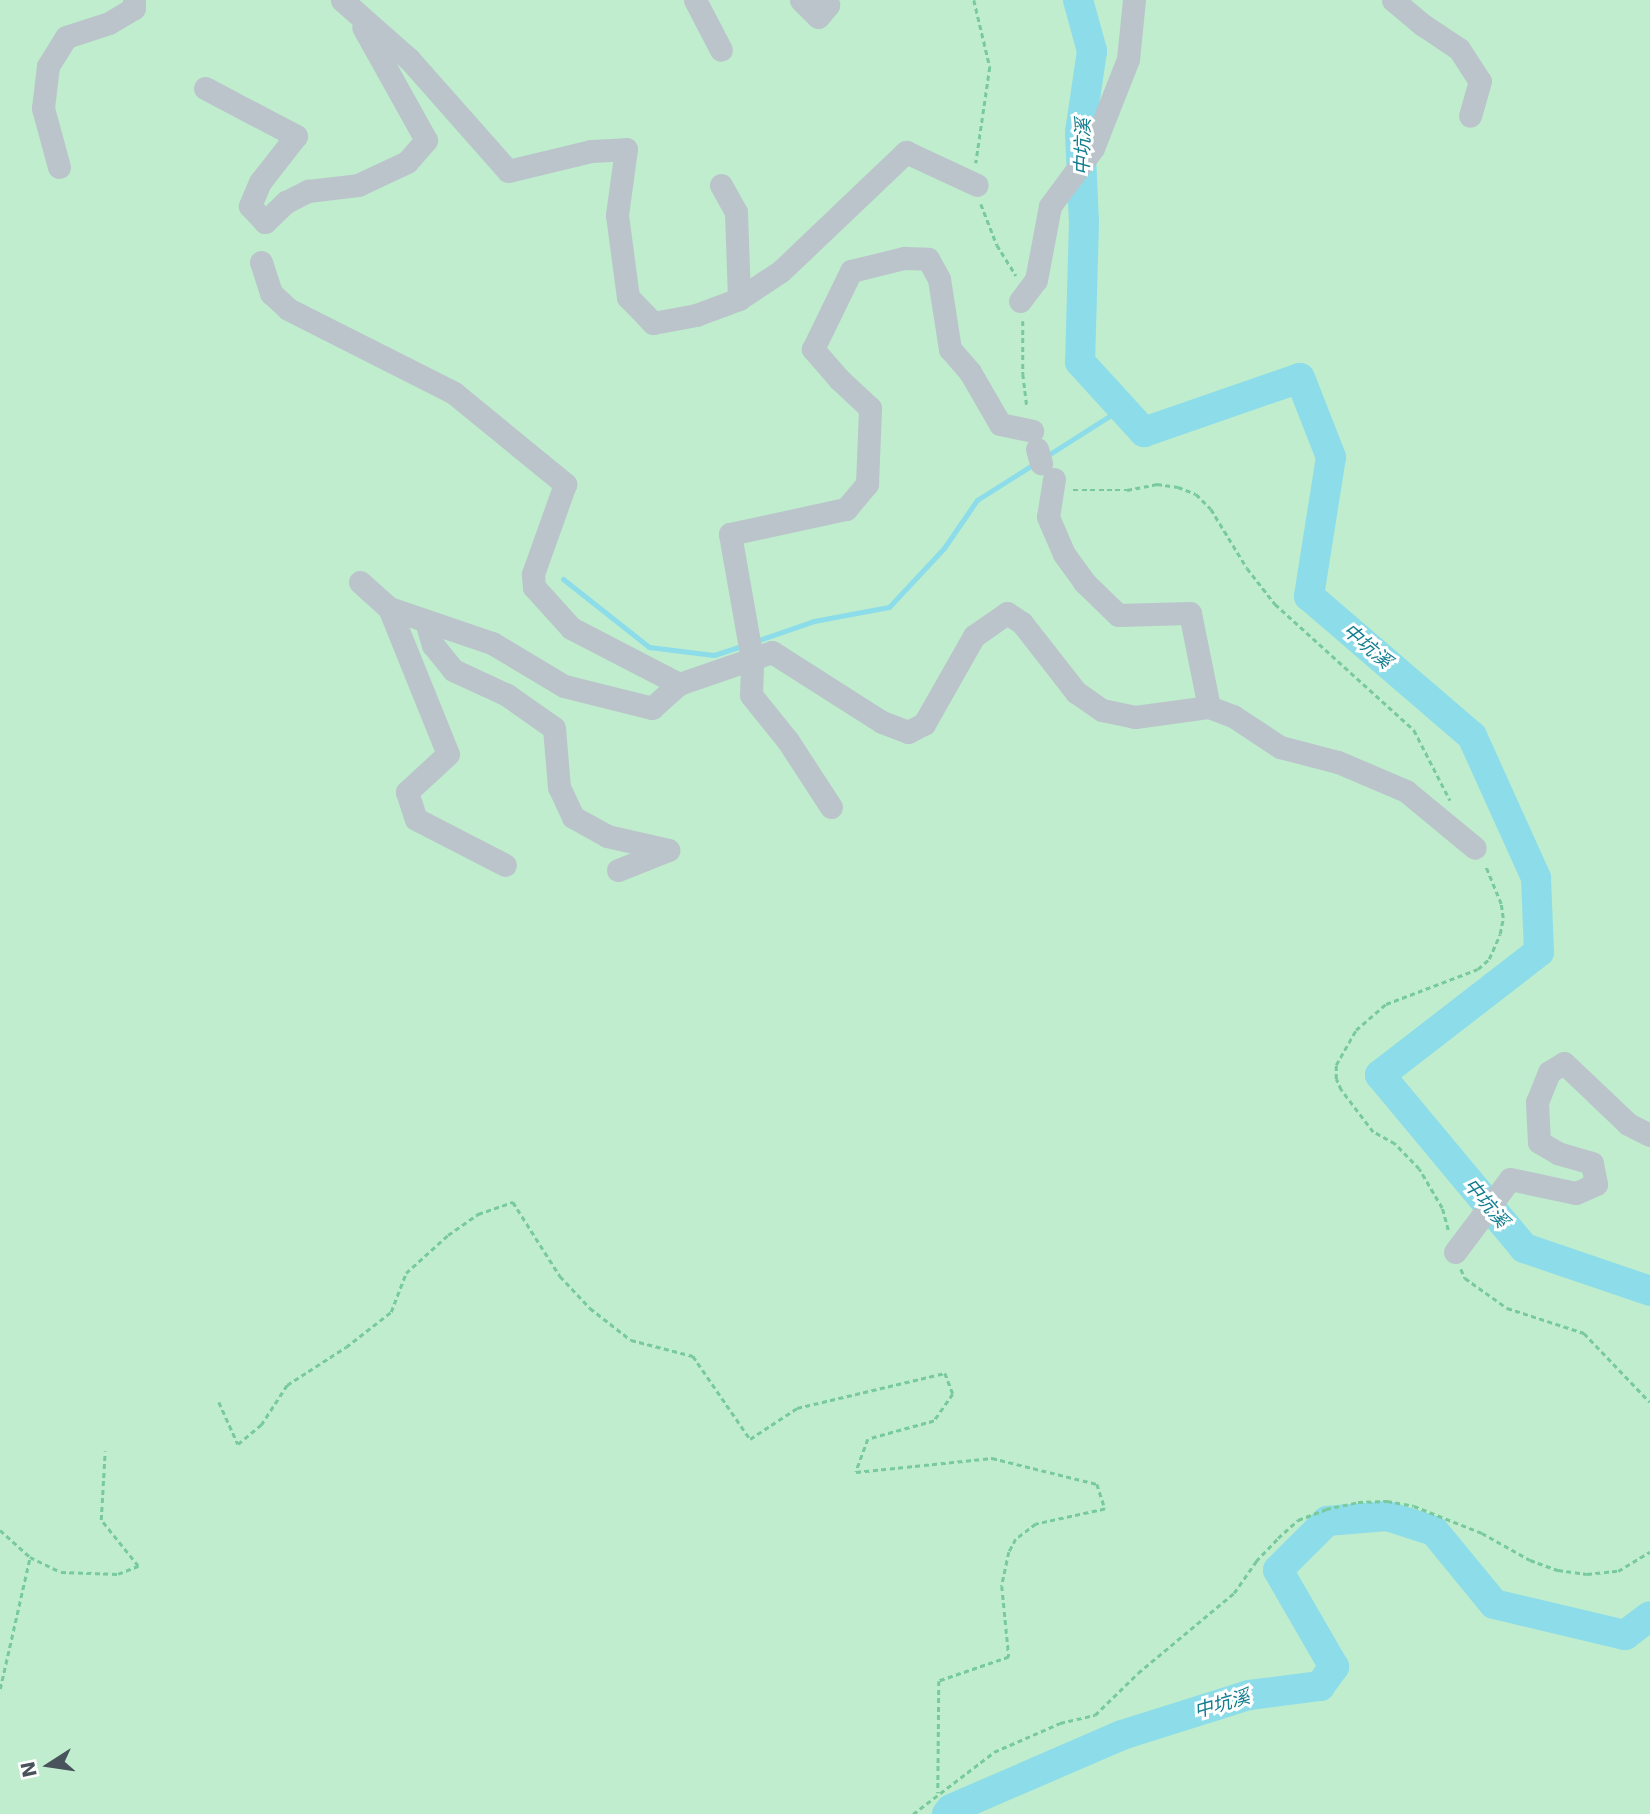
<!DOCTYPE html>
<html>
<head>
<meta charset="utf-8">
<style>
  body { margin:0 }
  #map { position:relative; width:1650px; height:1814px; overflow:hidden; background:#f1efef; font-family:"DejaVu Sans","Noto Sans TC",sans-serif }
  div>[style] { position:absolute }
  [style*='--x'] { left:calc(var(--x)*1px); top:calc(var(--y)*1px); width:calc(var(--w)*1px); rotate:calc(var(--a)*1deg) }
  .green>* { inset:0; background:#bfedce }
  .stream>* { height:5px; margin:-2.5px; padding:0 2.5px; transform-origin:2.5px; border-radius:2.5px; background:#8ddce9 }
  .river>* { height:30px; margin:-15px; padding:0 15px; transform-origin:15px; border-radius:15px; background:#8ddce9 }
  .path>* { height:2.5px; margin-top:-1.25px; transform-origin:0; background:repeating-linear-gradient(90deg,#78ca9c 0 5px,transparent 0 8.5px) }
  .minor>* { height:23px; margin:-11.5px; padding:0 11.5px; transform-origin:11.5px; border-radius:11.5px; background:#bbc4cb }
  span { translate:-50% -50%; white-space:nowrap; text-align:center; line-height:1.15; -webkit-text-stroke:6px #fff; paint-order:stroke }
  .water-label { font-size:19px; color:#117d8f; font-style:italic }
  .north { position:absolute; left:14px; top:1730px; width:70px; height:70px; -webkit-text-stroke:5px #fff; paint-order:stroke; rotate:258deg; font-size:19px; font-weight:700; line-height:28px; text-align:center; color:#48535c }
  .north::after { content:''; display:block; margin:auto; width:24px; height:32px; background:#48535c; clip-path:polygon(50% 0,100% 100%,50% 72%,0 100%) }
</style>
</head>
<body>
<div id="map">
  <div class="green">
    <i style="clip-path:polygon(0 0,1650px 0,1650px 1814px,0 1814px)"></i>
  </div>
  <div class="stream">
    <i style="--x:1045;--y:457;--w:91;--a:-32.5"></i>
    <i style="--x:563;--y:579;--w:110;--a:38.3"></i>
    <i style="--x:649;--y:647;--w:65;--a:7"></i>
    <i style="--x:714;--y:655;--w:32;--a:-18"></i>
    <i style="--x:756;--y:641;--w:61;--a:-19"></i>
    <i style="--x:814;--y:621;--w:76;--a:-10.6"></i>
    <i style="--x:889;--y:607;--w:81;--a:-47"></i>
    <i style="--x:944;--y:548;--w:58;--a:-55.5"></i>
    <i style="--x:977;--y:500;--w:67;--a:-32.3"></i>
  </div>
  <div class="river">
    <i style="--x:1078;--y:0;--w:53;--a:74.6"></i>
    <i style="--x:1092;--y:51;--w:82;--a:98.4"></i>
    <i style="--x:1080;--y:132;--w:90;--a:87.5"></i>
    <i style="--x:1084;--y:222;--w:140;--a:91.6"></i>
    <i style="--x:1080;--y:362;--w:95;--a:47.6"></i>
    <i style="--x:1144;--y:432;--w:165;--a:-19.1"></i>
    <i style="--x:1300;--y:378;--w:85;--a:68.6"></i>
    <i style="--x:1331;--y:457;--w:141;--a:99"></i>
    <i style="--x:1309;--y:596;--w:215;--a:40.7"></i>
    <i style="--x:1472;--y:736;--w:156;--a:65.7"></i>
    <i style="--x:1536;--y:878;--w:74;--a:87.7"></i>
    <i style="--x:1539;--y:952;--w:201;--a:142.3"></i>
    <i style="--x:1380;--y:1075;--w:225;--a:50.2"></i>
    <i style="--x:1524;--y:1248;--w:133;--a:18.8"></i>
    <i style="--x:947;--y:1814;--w:6;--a:-51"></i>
    <i style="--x:951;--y:1809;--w:186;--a:-23.4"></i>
    <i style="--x:1122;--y:1735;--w:133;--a:-17.5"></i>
    <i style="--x:1249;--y:1695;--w:72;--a:-7.2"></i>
    <i style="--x:1320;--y:1686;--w:24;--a:-54"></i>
    <i style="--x:1334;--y:1667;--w:112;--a:-120"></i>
    <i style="--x:1278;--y:1570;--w:69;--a:-45"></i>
    <i style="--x:1327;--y:1521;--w:60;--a:-4.8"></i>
    <i style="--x:1387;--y:1516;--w:49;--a:17.7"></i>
    <i style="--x:1434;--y:1531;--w:94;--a:50.6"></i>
    <i style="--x:1494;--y:1604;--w:135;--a:13.3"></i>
    <i style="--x:1625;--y:1635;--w:31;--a:-37"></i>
  </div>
  <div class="path">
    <i style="--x:974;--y:0;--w:69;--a:76.6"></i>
    <i style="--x:990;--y:67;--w:97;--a:98.3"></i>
    <i style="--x:981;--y:204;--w:44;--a:68.7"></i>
    <i style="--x:997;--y:245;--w:36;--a:58"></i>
    <i style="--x:1023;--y:321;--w:53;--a:90"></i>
    <i style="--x:1023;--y:374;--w:34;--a:83"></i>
    <i style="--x:1073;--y:490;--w:54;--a:0"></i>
    <i style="--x:1127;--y:490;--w:31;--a:-11"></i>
    <i style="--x:1157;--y:484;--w:21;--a:8"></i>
    <i style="--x:1178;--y:487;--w:19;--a:21"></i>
    <i style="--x:1196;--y:494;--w:21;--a:45"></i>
    <i style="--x:1211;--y:509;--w:69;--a:58.6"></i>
    <i style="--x:1247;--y:568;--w:46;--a:52.1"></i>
    <i style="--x:1275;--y:604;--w:188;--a:42.2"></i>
    <i style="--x:1414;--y:730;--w:79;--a:62.8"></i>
    <i style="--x:1448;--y:1230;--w:23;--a:-105"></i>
    <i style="--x:1442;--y:1208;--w:45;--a:-120.5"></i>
    <i style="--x:1419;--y:1169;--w:35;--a:-134"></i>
    <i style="--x:1395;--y:1144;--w:25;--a:-151"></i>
    <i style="--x:1373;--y:1132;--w:53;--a:-127.3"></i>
    <i style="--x:1341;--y:1090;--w:12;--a:-114"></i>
    <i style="--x:1336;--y:1079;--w:14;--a:-90"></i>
    <i style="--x:1336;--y:1065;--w:40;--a:-60.3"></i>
    <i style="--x:1356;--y:1030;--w:40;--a:-41"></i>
    <i style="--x:1386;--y:1004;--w:98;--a:-20.8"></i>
    <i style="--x:1478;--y:969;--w:15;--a:-42"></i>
    <i style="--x:1489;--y:959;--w:27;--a:-66"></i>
    <i style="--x:1500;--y:934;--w:16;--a:-79"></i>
    <i style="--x:1503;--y:918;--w:14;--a:-98"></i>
    <i style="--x:1501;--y:904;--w:42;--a:-112.3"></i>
    <i style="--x:1461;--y:1269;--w:10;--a:66"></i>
    <i style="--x:1465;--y:1278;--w:52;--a:35.5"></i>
    <i style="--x:1507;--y:1308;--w:81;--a:18"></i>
    <i style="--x:1584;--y:1333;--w:95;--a:46.3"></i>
    <i style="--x:219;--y:1402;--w:46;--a:65.7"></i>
    <i style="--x:238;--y:1444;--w:30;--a:-40"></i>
    <i style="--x:261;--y:1425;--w:48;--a:-57"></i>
    <i style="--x:287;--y:1385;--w:70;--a:-32.8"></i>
    <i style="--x:346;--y:1347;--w:57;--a:-37.9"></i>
    <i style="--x:391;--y:1312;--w:42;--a:-69"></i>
    <i style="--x:406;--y:1273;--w:57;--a:-42.1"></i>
    <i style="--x:448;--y:1235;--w:37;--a:-35"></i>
    <i style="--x:478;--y:1214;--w:37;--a:-19"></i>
    <i style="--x:513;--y:1202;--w:88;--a:57.6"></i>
    <i style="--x:560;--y:1276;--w:44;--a:46.8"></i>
    <i style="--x:590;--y:1308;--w:52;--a:38"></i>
    <i style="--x:631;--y:1340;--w:64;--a:14.5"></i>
    <i style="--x:693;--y:1356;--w:101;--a:55.5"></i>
    <i style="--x:750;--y:1439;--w:56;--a:-33.4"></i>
    <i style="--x:797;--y:1408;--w:152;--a:-13.3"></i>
    <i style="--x:945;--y:1373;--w:22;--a:69"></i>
    <i style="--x:953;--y:1394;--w:33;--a:125"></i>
    <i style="--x:934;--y:1421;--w:68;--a:164.7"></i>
    <i style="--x:868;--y:1439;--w:35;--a:110"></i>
    <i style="--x:856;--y:1472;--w:137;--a:-5.9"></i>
    <i style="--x:992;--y:1458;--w:108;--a:13.9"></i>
    <i style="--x:1097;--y:1484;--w:26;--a:72"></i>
    <i style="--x:1105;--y:1509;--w:71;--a:167.7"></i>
    <i style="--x:1036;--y:1524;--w:25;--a:143"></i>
    <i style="--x:1016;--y:1539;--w:15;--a:118"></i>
    <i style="--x:1009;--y:1552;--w:35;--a:102"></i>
    <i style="--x:1002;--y:1586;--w:71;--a:84.4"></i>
    <i style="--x:1009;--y:1657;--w:74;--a:161.1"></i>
    <i style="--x:939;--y:1681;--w:112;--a:90.5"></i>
    <i style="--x:0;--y:1530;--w:40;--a:42"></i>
    <i style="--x:30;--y:1557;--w:34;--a:26"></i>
    <i style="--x:61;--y:1572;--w:57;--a:2"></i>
    <i style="--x:118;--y:1574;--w:22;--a:-22"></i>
    <i style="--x:138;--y:1566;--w:59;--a:-128.8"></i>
    <i style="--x:101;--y:1520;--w:69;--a:-86.7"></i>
    <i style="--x:0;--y:1689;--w:135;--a:-77.2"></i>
    <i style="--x:913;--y:1814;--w:102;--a:-37.4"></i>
    <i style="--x:994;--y:1752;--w:72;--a:-23.7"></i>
    <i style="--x:1060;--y:1723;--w:36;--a:-13"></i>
    <i style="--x:1095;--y:1715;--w:60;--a:-44.3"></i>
    <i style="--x:1138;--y:1673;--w:125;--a:-39.8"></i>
    <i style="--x:1234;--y:1593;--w:39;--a:-55"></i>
    <i style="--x:1256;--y:1561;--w:32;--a:-46"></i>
    <i style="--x:1278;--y:1538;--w:27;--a:-42"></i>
    <i style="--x:1298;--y:1520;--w:30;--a:-21"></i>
    <i style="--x:1326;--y:1509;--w:33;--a:-12"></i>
    <i style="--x:1358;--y:1502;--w:29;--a:-2"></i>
    <i style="--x:1387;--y:1501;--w:27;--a:10"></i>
    <i style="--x:1414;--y:1506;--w:73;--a:21.7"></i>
    <i style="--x:1482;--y:1533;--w:55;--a:29.4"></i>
    <i style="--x:1530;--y:1560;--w:30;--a:20"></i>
    <i style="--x:1558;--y:1570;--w:29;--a:8"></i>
    <i style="--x:1587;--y:1574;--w:31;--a:-6"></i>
    <i style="--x:1618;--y:1571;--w:37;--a:-31"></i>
  </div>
  <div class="minor">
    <i style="--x:342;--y:0;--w:89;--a:41.4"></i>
    <i style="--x:409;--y:59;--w:149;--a:48.5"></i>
    <i style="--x:508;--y:171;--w:85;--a:-13.5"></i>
    <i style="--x:591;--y:151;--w:35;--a:-3"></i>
    <i style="--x:626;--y:149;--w:67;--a:97.8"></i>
    <i style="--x:617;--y:215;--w:83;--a:82.4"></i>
    <i style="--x:628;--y:297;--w:36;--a:46"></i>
    <i style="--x:653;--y:323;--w:44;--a:-10.5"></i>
    <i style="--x:696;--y:315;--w:46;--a:-20.4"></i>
    <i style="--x:739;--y:299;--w:50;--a:-33.7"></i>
    <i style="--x:781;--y:271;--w:173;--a:-43.6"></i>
    <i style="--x:906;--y:152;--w:78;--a:24.9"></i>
    <i style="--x:695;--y:0;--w:56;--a:62.5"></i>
    <i style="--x:801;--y:0;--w:24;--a:45"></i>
    <i style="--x:818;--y:17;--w:16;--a:-50"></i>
    <i style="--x:828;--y:5;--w:5;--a:-112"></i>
    <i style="--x:1393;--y:0;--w:39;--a:40"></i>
    <i style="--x:1423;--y:25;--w:43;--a:33.7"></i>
    <i style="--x:1459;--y:49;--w:38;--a:57"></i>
    <i style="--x:1480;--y:81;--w:36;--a:106"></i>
    <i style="--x:205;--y:88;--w:103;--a:27.8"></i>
    <i style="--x:296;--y:136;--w:58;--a:128"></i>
    <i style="--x:260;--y:182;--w:26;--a:113"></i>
    <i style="--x:250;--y:206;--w:22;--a:47"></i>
    <i style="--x:265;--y:222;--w:29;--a:-44"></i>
    <i style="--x:286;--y:202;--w:25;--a:-27"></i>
    <i style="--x:308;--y:191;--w:50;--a:-6.8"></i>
    <i style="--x:358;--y:185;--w:54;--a:-25.1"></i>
    <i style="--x:407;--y:162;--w:29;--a:-49"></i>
    <i style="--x:426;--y:140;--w:129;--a:-119.1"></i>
    <i style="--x:59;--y:167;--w:61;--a:-105.2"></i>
    <i style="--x:43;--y:108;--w:42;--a:-83.2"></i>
    <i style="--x:48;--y:66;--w:34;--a:-58"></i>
    <i style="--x:66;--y:37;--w:45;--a:-18"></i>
    <i style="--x:109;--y:23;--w:29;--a:-31"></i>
    <i style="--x:134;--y:8;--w:8;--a:-90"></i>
    <i style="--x:721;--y:185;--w:31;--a:61"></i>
    <i style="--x:736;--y:212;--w:87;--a:88"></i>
    <i style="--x:261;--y:262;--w:33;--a:72"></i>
    <i style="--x:271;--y:293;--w:23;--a:43"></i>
    <i style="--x:288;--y:309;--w:186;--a:26.8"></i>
    <i style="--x:454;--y:393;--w:144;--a:39.3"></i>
    <i style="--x:565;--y:484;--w:96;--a:109.6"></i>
    <i style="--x:533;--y:574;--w:13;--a:86"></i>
    <i style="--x:534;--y:587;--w:55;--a:47.9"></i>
    <i style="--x:571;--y:628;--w:122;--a:27.4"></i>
    <i style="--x:1020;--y:301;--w:26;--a:-53"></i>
    <i style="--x:1036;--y:280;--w:75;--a:-79.3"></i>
    <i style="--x:1050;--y:206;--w:72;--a:-53.4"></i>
    <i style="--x:1093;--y:148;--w:96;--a:-68.5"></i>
    <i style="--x:1128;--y:59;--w:59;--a:-84.2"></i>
    <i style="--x:1037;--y:449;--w:15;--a:74"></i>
    <i style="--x:1054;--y:479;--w:38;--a:99"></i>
    <i style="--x:1048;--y:517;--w:40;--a:66.6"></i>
    <i style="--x:1064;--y:554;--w:34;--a:54"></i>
    <i style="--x:1084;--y:582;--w:47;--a:44.1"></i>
    <i style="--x:1118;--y:615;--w:72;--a:-1.6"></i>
    <i style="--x:1190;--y:613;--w:96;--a:78.6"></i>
    <i style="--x:360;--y:582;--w:39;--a:42"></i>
    <i style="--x:389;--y:608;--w:109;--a:18.8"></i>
    <i style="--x:492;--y:643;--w:84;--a:30.8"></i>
    <i style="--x:564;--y:686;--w:91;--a:14"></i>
    <i style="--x:652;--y:708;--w:36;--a:-42"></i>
    <i style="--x:679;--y:684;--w:98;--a:-19"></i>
    <i style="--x:772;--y:652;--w:130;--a:32.5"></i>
    <i style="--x:882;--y:722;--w:28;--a:21"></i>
    <i style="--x:908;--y:732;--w:18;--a:-27"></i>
    <i style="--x:924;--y:724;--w:101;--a:-60.4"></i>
    <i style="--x:974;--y:636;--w:40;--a:-34.9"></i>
    <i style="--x:1007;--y:613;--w:18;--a:34"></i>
    <i style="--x:1022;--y:623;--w:88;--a:52"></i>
    <i style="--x:1076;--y:692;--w:32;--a:35"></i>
    <i style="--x:1102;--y:710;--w:34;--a:12"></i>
    <i style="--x:1135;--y:717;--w:75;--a:-7.7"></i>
    <i style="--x:1209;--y:707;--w:26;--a:21"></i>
    <i style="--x:1233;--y:716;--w:56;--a:33.4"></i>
    <i style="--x:1280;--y:747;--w:60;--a:14.5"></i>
    <i style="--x:1338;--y:762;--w:74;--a:23.1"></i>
    <i style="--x:1406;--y:791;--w:89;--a:39.6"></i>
    <i style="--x:389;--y:608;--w:157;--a:68"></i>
    <i style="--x:448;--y:754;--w:56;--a:137.2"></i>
    <i style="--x:407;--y:792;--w:28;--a:72"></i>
    <i style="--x:416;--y:819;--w:100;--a:27.3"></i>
    <i style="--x:426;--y:621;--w:25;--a:74"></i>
    <i style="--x:433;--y:645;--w:32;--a:51"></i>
    <i style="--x:453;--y:670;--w:60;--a:24.8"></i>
    <i style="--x:507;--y:695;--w:57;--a:35.1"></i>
    <i style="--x:554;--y:728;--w:59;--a:85.2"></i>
    <i style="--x:559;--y:787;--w:33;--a:65"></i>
    <i style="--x:573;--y:817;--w:39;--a:29"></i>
    <i style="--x:607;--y:836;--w:63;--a:12.9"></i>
    <i style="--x:668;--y:850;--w:54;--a:158.2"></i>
    <i style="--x:831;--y:807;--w:79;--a:-123.1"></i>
    <i style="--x:788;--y:741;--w:59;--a:-128.8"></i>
    <i style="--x:751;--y:695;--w:36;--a:-88"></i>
    <i style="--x:752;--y:659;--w:127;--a:-100"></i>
    <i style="--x:730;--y:534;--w:119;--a:-12.2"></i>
    <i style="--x:846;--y:509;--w:33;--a:-50"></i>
    <i style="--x:867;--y:484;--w:76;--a:-87.7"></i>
    <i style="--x:870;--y:408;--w:42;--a:-136.9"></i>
    <i style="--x:839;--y:379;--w:40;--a:-131"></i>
    <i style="--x:813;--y:349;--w:87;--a:-64"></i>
    <i style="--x:851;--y:271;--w:55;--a:-13.8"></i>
    <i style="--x:904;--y:258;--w:24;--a:2"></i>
    <i style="--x:928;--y:259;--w:23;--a:61"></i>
    <i style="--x:939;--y:279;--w:71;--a:81.1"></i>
    <i style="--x:950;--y:349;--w:30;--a:49"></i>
    <i style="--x:970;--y:372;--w:60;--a:60"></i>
    <i style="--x:1000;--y:424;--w:33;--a:12"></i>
    <i style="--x:1455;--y:1252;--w:91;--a:-53"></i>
    <i style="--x:1510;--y:1179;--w:67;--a:12"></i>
    <i style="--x:1576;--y:1193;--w:22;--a:-24"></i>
    <i style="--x:1596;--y:1184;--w:21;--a:-101"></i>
    <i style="--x:1592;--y:1163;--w:35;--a:-164"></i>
    <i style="--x:1558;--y:1153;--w:22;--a:-150"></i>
    <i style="--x:1539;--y:1142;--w:40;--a:-92.9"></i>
    <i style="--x:1537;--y:1102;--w:32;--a:-68"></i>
    <i style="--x:1549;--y:1072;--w:17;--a:-31"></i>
    <i style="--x:1564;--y:1063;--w:88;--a:43.6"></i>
    <i style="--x:1628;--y:1124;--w:25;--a:27"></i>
  </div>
  <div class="water-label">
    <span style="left:1083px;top:147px;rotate:-89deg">中坑溪</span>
    <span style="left:1367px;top:646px;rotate:41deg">中坑溪</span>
    <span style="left:1486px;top:1203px;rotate:50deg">中坑溪</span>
    <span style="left:1222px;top:1704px;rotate:-16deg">中坑溪</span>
  </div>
  <div class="north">N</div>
</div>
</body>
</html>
